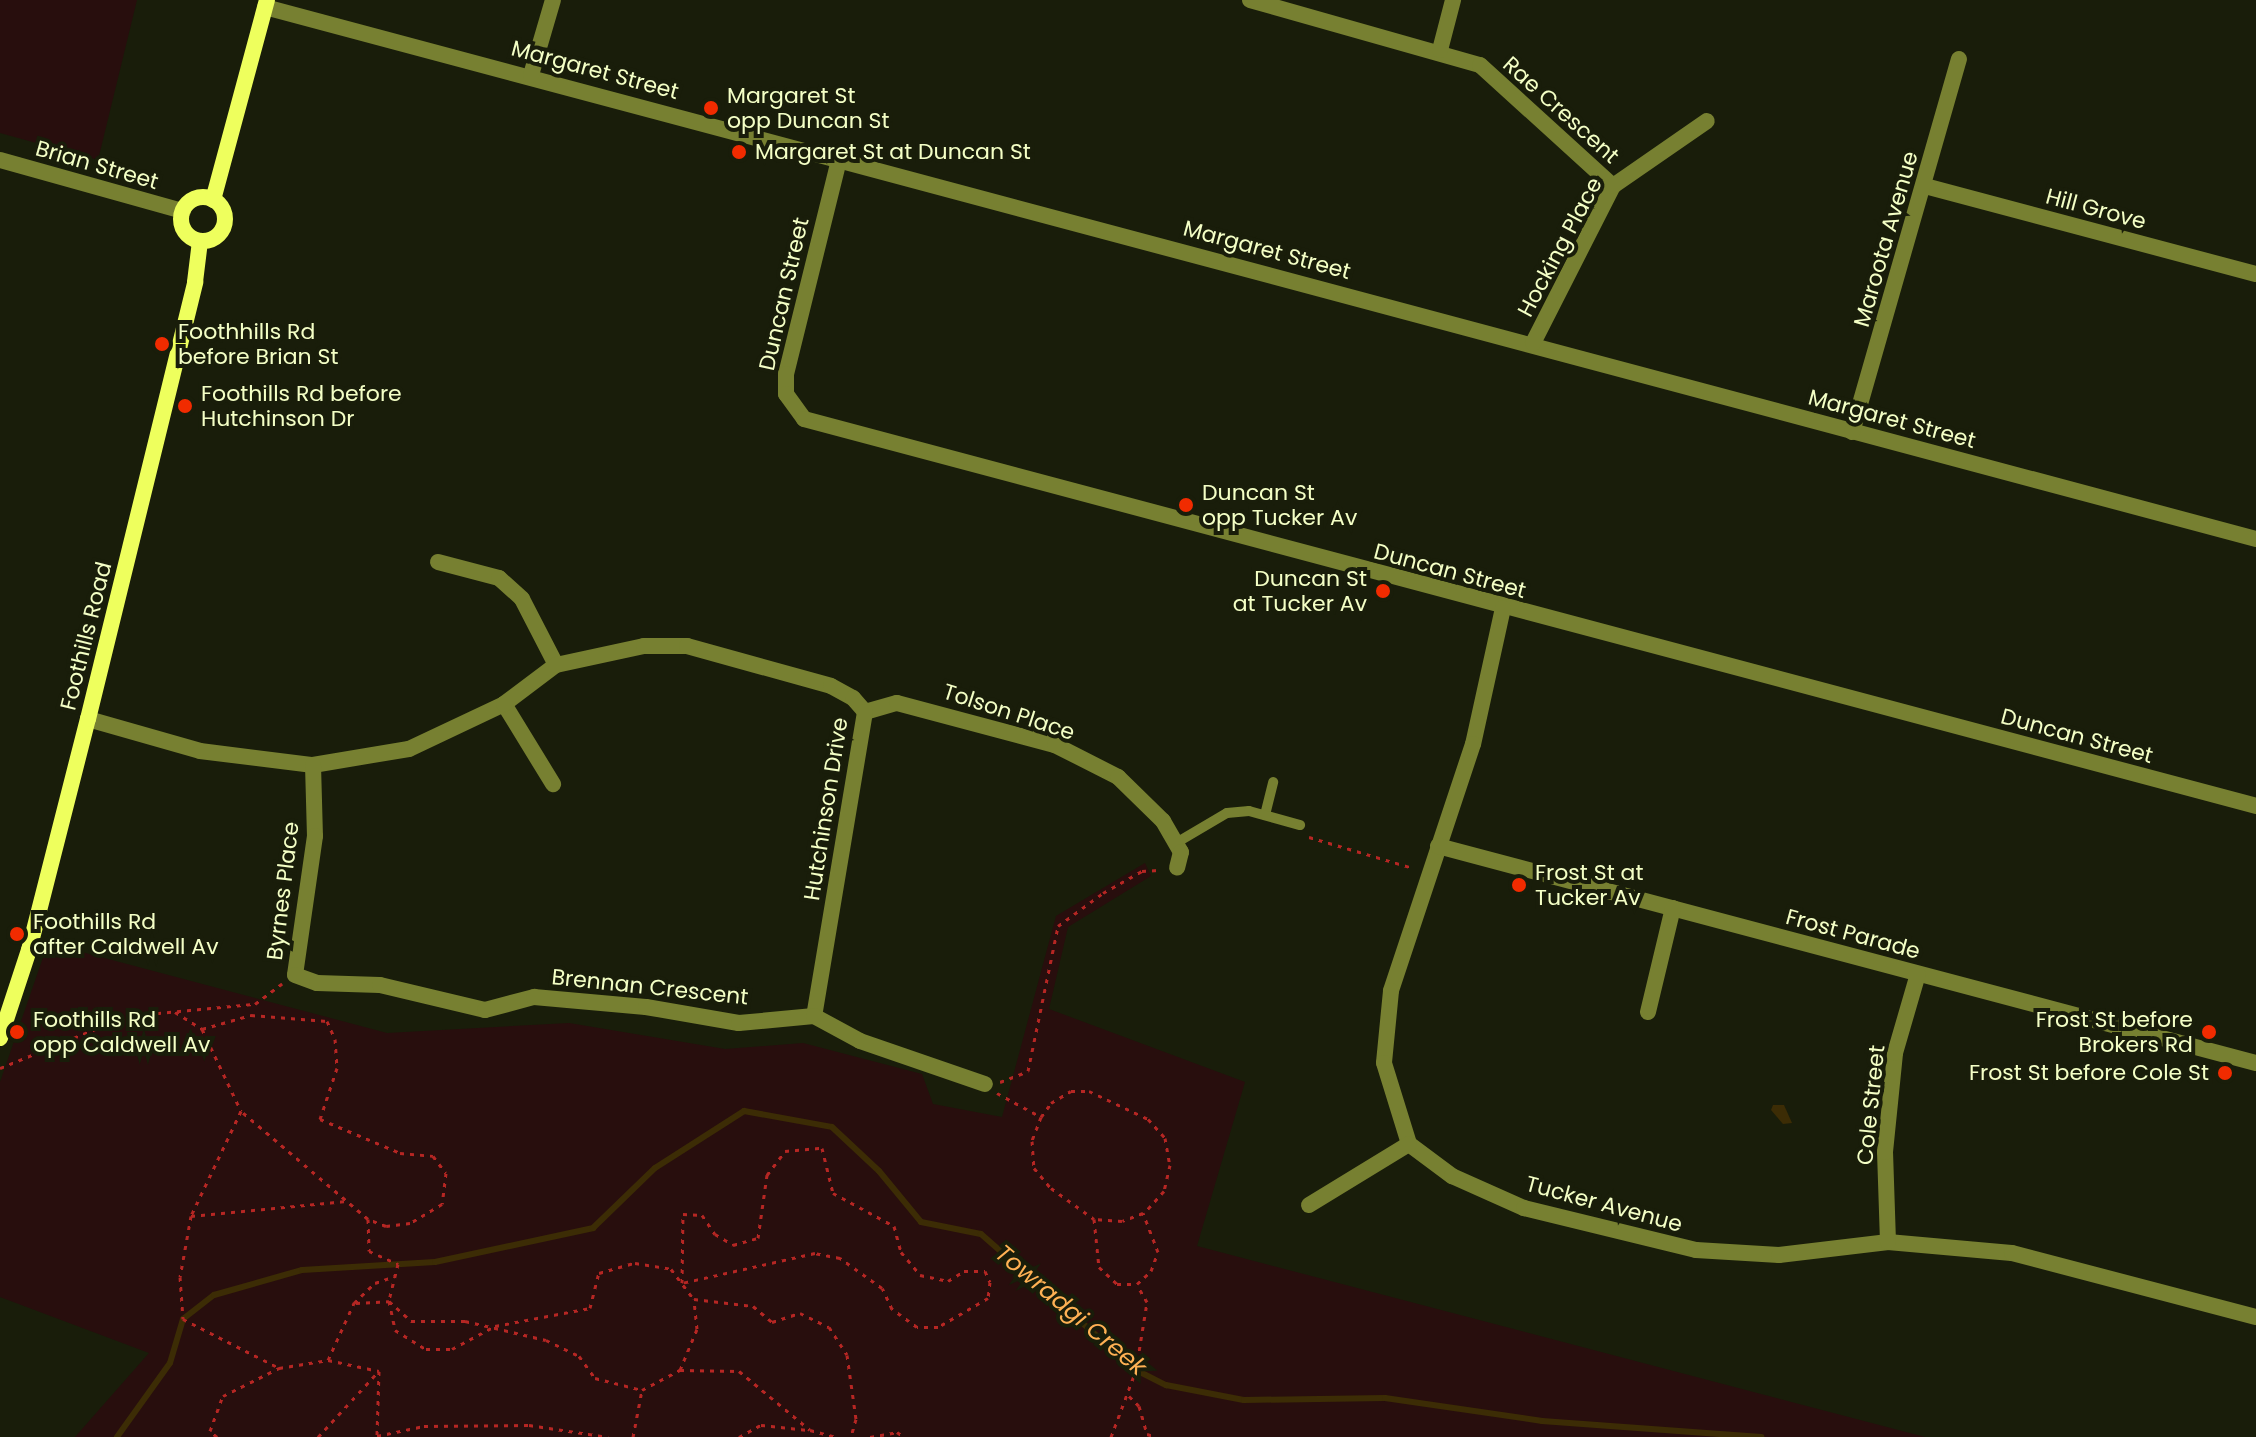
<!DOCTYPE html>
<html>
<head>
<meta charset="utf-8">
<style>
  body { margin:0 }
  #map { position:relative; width:2256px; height:1437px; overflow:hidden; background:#191d0a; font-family:Poppins,sans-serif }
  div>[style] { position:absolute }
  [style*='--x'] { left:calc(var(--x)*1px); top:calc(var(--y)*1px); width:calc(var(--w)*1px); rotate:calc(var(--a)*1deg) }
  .green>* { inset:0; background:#280e0d }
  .water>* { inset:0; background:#3c2c05 }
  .stream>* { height:6px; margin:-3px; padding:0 3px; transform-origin:3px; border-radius:3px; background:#3c2c05 }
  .path>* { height:3px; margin-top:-1.5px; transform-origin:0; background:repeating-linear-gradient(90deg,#b62623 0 4px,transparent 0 10px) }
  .lane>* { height:10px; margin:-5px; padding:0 5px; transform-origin:5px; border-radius:5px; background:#778031 }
  .street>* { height:16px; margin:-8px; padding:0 8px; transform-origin:8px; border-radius:8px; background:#778031 }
  .secondary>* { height:16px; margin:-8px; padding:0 8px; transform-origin:8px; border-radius:8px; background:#eeff5d }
  .secondary>.ring { margin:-8px; padding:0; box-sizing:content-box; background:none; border:16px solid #eeff5d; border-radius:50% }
  .dots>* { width:22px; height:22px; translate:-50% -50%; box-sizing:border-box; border:4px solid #191d0a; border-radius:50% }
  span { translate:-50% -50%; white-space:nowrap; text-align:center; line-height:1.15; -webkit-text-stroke:8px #191d0a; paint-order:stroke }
  .street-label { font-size:22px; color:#f4ffc6 }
  .poi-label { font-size:22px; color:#f4ffc6 }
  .left { translate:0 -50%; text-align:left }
  .right { translate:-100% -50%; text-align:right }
  .water-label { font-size:24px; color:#ffb154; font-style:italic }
</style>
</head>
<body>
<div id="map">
  <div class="green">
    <i style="clip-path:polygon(0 0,137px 0,98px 160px,0 133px)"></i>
    <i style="clip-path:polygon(1145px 863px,1151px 876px,1068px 927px,1049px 1009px,1245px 1082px,1197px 1246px,1925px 1437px,75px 1437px,149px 1353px,0 1297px,0 1082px,48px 943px,387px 1033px,569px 1023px,725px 1049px,803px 1043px,922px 1074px,933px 1104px,1002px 1117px,1056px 916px)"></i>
  </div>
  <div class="water">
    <i style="clip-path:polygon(1773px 1105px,1784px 1105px,1792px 1123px,1783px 1124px,1771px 1110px)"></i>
  </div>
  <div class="stream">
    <i style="--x:117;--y:1437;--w:91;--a:-54.4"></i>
    <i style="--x:170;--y:1363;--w:46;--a:-73.5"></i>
    <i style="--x:183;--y:1319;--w:39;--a:-38"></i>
    <i style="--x:214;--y:1295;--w:91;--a:-15.9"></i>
    <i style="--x:302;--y:1270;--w:133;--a:-3.4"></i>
    <i style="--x:435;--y:1262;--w:162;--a:-12.1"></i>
    <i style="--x:593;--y:1228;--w:86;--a:-44.1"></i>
    <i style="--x:655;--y:1168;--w:106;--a:-32.6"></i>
    <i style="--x:744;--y:1111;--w:89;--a:10.3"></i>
    <i style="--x:832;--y:1127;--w:64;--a:43.1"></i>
    <i style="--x:879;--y:1171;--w:66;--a:50.5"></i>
    <i style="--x:921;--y:1222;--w:61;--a:11.3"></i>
    <i style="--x:981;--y:1234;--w:206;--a:41.3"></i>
    <i style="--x:1136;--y:1370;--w:34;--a:27"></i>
    <i style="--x:1166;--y:1385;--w:79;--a:10.9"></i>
    <i style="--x:1244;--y:1400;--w:141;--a:-0.8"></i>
    <i style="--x:1385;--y:1398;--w:159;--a:8.3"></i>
    <i style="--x:1542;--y:1421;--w:220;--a:4.2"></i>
  </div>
  <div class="path">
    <i style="--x:1309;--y:837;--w:109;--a:16.6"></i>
    <i style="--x:175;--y:1012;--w:32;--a:32"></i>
    <i style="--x:202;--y:1029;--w:91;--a:64.6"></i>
    <i style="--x:241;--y:1111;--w:116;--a:115.5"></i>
    <i style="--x:191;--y:1216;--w:62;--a:100.2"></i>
    <i style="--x:180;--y:1277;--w:42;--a:85.9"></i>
    <i style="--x:183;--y:1319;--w:108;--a:27"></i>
    <i style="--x:279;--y:1368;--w:50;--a:-9.3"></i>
    <i style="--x:328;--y:1360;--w:63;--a:-65.5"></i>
    <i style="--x:354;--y:1303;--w:29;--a:-44"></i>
    <i style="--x:375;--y:1283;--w:21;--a:-19"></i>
    <i style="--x:202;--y:1029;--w:51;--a:-15.9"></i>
    <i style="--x:251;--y:1015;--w:76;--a:4.5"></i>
    <i style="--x:327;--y:1021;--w:20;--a:66"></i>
    <i style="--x:335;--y:1039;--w:29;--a:86"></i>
    <i style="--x:337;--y:1068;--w:54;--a:108.4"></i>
    <i style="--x:320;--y:1119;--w:87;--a:23"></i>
    <i style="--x:400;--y:1153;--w:33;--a:5"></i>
    <i style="--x:433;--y:1156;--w:21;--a:53"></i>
    <i style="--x:446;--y:1173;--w:31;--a:97"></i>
    <i style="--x:442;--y:1204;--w:37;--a:149"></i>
    <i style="--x:410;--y:1223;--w:24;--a:173"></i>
    <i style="--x:386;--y:1226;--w:19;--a:-159"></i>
    <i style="--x:368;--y:1219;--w:167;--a:-139.6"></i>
    <i style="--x:0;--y:1068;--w:137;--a:-22.3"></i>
    <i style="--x:127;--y:1016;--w:129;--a:-5.4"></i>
    <i style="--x:255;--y:1004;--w:34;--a:-37"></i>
    <i style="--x:1000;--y:1082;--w:30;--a:-21"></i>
    <i style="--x:1028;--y:1071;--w:148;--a:-78.3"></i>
    <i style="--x:1058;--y:926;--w:56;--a:-36.3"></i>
    <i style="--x:1103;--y:893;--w:45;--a:-29.4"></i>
    <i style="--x:1142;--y:871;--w:17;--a:-3"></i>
    <i style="--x:997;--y:1093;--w:50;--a:28.6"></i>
    <i style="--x:1041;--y:1117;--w:26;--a:111"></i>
    <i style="--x:1032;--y:1141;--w:27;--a:86"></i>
    <i style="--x:1034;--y:1168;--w:26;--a:50"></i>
    <i style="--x:1051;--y:1188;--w:53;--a:35.8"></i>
    <i style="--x:1094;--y:1219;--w:48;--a:84.1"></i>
    <i style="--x:1099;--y:1267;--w:25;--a:43"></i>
    <i style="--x:1117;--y:1284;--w:20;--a:0"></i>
    <i style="--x:1137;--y:1284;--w:19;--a:-43"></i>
    <i style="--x:1151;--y:1271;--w:20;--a:-70"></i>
    <i style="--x:1158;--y:1252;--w:42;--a:-111"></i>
    <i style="--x:1143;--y:1213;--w:22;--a:159"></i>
    <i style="--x:1122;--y:1221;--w:28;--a:-176"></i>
    <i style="--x:1041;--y:1117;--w:17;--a:-54"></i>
    <i style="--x:1051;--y:1103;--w:23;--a:-31"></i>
    <i style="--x:1071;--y:1091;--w:18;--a:0"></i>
    <i style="--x:1089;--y:1091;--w:65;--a:25.4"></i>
    <i style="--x:1148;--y:1119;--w:25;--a:48"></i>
    <i style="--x:1165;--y:1138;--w:27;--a:80"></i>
    <i style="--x:1170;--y:1165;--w:27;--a:103"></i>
    <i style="--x:1164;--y:1191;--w:28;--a:132"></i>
    <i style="--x:822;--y:1148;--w:46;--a:76.3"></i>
    <i style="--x:833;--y:1193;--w:69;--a:28.4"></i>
    <i style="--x:894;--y:1226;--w:27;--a:75"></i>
    <i style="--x:901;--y:1252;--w:30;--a:50"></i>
    <i style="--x:920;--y:1275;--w:29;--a:12"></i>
    <i style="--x:948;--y:1281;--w:19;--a:-32"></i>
    <i style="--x:964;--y:1271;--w:21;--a:0"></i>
    <i style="--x:985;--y:1271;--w:12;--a:66"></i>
    <i style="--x:990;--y:1282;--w:16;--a:97"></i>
    <i style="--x:988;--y:1298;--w:58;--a:149.9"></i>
    <i style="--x:938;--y:1327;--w:21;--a:180"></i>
    <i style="--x:917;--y:1327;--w:31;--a:-144"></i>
    <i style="--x:892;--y:1309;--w:23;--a:-115"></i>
    <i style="--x:882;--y:1288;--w:52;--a:-144.5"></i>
    <i style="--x:840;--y:1258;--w:25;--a:-169"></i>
    <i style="--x:815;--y:1253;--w:136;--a:167.3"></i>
    <i style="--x:682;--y:1283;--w:69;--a:-89.2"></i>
    <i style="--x:683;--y:1214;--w:19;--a:3"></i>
    <i style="--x:702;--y:1215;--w:23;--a:56"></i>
    <i style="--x:715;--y:1234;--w:21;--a:31"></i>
    <i style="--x:733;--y:1245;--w:26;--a:-16"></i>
    <i style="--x:758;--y:1238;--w:64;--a:-81.9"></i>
    <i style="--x:767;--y:1175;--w:30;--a:-53"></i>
    <i style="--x:785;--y:1151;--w:37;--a:-5"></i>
    <i style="--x:191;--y:1216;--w:156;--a:-5.5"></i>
    <i style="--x:368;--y:1219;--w:32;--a:88"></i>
    <i style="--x:369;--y:1251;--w:32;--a:24"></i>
    <i style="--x:398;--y:1264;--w:38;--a:104"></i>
    <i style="--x:389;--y:1301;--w:30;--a:78"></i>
    <i style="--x:395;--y:1330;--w:36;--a:32"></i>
    <i style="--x:426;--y:1349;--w:26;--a:0"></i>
    <i style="--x:452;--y:1349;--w:49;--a:-28.1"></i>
    <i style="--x:495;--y:1326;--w:97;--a:-10.7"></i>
    <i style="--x:590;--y:1308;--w:36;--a:-76"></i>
    <i style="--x:599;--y:1273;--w:37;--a:-16"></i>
    <i style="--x:635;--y:1263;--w:36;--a:9"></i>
    <i style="--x:671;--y:1269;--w:38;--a:53"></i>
    <i style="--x:694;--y:1299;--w:59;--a:6.8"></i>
    <i style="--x:753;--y:1306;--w:25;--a:40"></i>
    <i style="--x:772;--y:1322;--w:29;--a:-18"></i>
    <i style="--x:800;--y:1313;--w:32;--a:26"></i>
    <i style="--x:829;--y:1327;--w:33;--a:57"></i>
    <i style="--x:847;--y:1355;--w:65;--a:82"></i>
    <i style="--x:856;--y:1419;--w:19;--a:106"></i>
    <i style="--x:356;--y:1303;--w:33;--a:-3"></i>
    <i style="--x:389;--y:1301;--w:30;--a:42"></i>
    <i style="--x:411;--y:1321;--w:54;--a:0"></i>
    <i style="--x:465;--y:1321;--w:83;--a:13.2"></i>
    <i style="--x:546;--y:1340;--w:37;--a:26"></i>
    <i style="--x:579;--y:1356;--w:27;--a:54"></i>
    <i style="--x:595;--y:1378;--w:49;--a:14.3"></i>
    <i style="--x:328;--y:1360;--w:52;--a:12.2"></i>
    <i style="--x:680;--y:1370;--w:44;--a:-67.5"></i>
    <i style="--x:697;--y:1329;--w:30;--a:-96"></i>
    <i style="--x:1129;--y:1396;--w:14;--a:45"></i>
    <i style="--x:1139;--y:1406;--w:29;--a:74"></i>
    <i style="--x:1147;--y:1434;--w:9;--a:18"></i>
    <i style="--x:217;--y:1437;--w:9;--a:-139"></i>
    <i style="--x:210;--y:1431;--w:37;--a:-70"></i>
    <i style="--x:223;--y:1396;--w:63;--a:-26.6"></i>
    <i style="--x:318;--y:1437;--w:90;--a:-47.3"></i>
    <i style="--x:379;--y:1371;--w:65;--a:91.8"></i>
    <i style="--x:377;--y:1436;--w:48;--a:-12"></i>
    <i style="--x:424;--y:1426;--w:105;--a:-0.5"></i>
    <i style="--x:529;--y:1425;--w:80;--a:8.6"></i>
    <i style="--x:633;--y:1437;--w:48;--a:-79.2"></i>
    <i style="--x:642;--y:1390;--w:43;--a:-27.8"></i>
    <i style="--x:680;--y:1370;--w:59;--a:1"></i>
    <i style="--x:739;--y:1371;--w:92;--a:39.7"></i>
    <i style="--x:810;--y:1430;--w:28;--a:15"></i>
    <i style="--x:739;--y:1437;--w:25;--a:-29"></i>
    <i style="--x:761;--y:1425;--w:47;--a:6.1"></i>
    <i style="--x:870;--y:1437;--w:27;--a:-10"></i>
    <i style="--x:897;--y:1432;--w:9;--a:36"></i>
    <i style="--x:1111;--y:1437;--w:72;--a:-69.5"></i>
    <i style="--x:1136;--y:1370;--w:69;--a:-80.8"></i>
    <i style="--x:1147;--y:1302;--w:20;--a:-120"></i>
  </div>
  <div class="lane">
    <i style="--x:1265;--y:815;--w:34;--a:-76"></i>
    <i style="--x:1176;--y:843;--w:59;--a:-30.5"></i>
    <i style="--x:1227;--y:813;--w:22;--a:-5"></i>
    <i style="--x:1249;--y:811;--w:53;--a:15.4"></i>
  </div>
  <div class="street">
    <i style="--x:1250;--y:0;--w:239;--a:15.8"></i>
    <i style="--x:1480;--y:65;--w:180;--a:42.3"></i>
    <i style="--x:265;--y:7;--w:2061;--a:14.96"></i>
    <i style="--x:1440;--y:50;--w:52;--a:-75.4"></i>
    <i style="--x:531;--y:75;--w:78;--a:-73.7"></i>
    <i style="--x:0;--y:160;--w:190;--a:15.6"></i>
    <i style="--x:839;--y:160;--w:220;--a:103.9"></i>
    <i style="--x:786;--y:374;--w:20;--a:90"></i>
    <i style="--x:786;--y:394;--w:31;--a:54"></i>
    <i style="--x:804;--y:419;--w:1503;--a:14.92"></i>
    <i style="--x:1925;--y:186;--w:342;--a:14.9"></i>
    <i style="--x:1533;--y:343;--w:176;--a:-63"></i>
    <i style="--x:1613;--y:186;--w:114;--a:-34.7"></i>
    <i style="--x:1852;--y:432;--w:388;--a:-74"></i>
    <i style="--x:438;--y:562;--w:63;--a:14.7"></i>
    <i style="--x:499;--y:578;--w:31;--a:42"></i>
    <i style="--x:522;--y:599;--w:74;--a:62.7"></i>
    <i style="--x:1503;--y:608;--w:139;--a:102.4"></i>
    <i style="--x:1473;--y:744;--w:260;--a:108.4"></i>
    <i style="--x:1391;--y:991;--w:72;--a:95.6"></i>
    <i style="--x:1384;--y:1063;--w:85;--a:72.8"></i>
    <i style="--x:1409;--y:1144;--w:54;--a:36.7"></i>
    <i style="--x:1452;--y:1176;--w:79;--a:24"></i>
    <i style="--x:1524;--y:1208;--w:177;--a:13.7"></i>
    <i style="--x:1696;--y:1250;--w:83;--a:3.4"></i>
    <i style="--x:1779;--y:1255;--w:110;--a:-6.8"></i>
    <i style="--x:1888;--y:1242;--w:124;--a:5.1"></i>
    <i style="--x:2012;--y:1253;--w:252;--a:14.7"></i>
    <i style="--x:504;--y:704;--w:94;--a:58.5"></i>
    <i style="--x:865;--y:712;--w:33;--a:-16"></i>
    <i style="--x:897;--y:703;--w:163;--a:14.9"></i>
    <i style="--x:1055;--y:745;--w:71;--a:26.9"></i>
    <i style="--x:1118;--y:777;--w:63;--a:44.4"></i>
    <i style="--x:1163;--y:821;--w:36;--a:60"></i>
    <i style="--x:1181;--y:852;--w:16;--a:104"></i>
    <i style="--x:88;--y:719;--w:116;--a:15.9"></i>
    <i style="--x:200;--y:751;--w:114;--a:7.1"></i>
    <i style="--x:313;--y:765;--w:97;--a:-9.5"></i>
    <i style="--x:409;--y:749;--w:105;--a:-25.3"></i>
    <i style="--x:504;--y:704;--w:65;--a:-36.9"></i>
    <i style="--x:556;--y:665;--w:90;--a:-12.2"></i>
    <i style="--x:644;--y:646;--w:43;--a:0"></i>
    <i style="--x:687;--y:646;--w:149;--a:15.5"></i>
    <i style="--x:831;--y:686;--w:25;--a:29"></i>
    <i style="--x:853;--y:698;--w:18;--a:49"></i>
    <i style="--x:865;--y:712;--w:308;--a:99.5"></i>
    <i style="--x:313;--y:765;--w:71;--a:88.4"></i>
    <i style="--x:315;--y:836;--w:140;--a:98.2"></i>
    <i style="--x:295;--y:975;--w:23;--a:20"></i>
    <i style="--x:317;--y:983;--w:63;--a:1.8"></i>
    <i style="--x:380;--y:985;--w:108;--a:13.4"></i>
    <i style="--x:485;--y:1010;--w:51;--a:-14.9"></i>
    <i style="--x:534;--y:997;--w:112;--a:5.1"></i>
    <i style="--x:646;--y:1007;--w:94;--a:9.8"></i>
    <i style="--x:739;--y:1023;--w:75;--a:-5.3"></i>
    <i style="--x:1438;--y:846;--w:846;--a:14.86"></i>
    <i style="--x:1648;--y:1012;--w:107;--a:-76.5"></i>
    <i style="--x:814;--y:1016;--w:52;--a:28.5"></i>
    <i style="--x:860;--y:1041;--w:132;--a:19"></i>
    <i style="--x:1309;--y:1205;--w:117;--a:-31.4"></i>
    <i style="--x:1888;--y:1242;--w:90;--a:-91.9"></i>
    <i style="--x:1885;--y:1152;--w:100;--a:-84.2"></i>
    <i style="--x:1895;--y:1053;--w:82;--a:-73.8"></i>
  </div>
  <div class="secondary">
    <i class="ring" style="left:181px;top:197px;width:28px;height:28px"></i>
    <i style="--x:213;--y:200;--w:207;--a:-74.9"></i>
    <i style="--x:0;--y:1038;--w:93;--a:-71.8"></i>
    <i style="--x:29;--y:950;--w:238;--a:-75.7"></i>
    <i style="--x:88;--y:719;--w:450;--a:-76.2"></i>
    <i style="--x:195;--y:282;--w:41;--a:-83"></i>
  </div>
  <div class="dots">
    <i style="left:711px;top:108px;background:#f12b00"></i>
    <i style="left:739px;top:152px;background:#f12b00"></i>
    <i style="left:162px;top:344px;background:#f12b00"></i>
    <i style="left:185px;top:406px;background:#f12b00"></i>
    <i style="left:1186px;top:505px;background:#f12b00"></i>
    <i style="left:1383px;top:591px;background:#f12b00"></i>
    <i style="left:1519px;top:885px;background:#f12b00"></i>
    <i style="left:17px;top:934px;background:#f12b00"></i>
    <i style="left:17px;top:1032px;background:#f12b00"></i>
    <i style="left:2209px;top:1032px;background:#f12b00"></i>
    <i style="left:2225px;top:1073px;background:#f12b00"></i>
  </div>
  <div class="street-label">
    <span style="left:595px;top:70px;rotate:15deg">Margaret Street</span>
    <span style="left:1561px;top:110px;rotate:42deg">Rae Crescent</span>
    <span style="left:97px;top:165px;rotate:16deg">Brian Street</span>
    <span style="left:2096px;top:209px;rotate:15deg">Hill Grove</span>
    <span style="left:1886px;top:239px;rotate:-74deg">Maroota Avenue</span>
    <span style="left:1560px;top:247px;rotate:-62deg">Hocking Place</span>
    <span style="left:1267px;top:250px;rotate:15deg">Margaret Street</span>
    <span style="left:784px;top:294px;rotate:-77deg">Duncan Street</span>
    <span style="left:1892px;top:419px;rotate:15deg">Margaret Street</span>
    <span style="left:1450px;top:571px;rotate:15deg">Duncan Street</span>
    <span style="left:86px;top:636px;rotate:-76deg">Foothills Road</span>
    <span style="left:1009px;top:712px;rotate:18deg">Tolson Place</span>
    <span style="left:2077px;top:736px;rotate:15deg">Duncan Street</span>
    <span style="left:826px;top:809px;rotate:-81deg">Hutchinson Drive</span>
    <span style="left:283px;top:891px;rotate:-83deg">Byrnes Place</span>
    <span style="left:1853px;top:934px;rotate:15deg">Frost Parade</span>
    <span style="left:650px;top:987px;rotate:6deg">Brennan Crescent</span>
    <span style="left:1871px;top:1105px;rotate:-84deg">Cole Street</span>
    <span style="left:1604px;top:1204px;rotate:15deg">Tucker Avenue</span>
  </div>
  <div class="poi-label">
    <span class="left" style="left:727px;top:108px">Margaret St<br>opp Duncan St</span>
    <span class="left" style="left:755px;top:152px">Margaret St at Duncan St</span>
    <span class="left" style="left:178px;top:344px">Foothhills Rd<br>before Brian St</span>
    <span class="left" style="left:201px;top:406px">Foothills Rd before<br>Hutchinson Dr</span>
    <span class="left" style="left:1202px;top:505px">Duncan St<br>opp Tucker Av</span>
    <span class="right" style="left:1367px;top:591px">Duncan St<br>at Tucker Av</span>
    <span class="left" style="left:1535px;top:885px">Frost St at<br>Tucker Av</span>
    <span class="left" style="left:33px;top:934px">Foothills Rd<br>after Caldwell Av</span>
    <span class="left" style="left:33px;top:1032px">Foothills Rd<br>opp Caldwell Av</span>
    <span class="right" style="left:2193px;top:1032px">Frost St before<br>Brokers Rd</span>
    <span class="right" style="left:2209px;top:1073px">Frost St before Cole St</span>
  </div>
  <div class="water-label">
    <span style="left:1071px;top:1310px;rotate:40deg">Towradgi Creek</span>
  </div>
</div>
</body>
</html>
